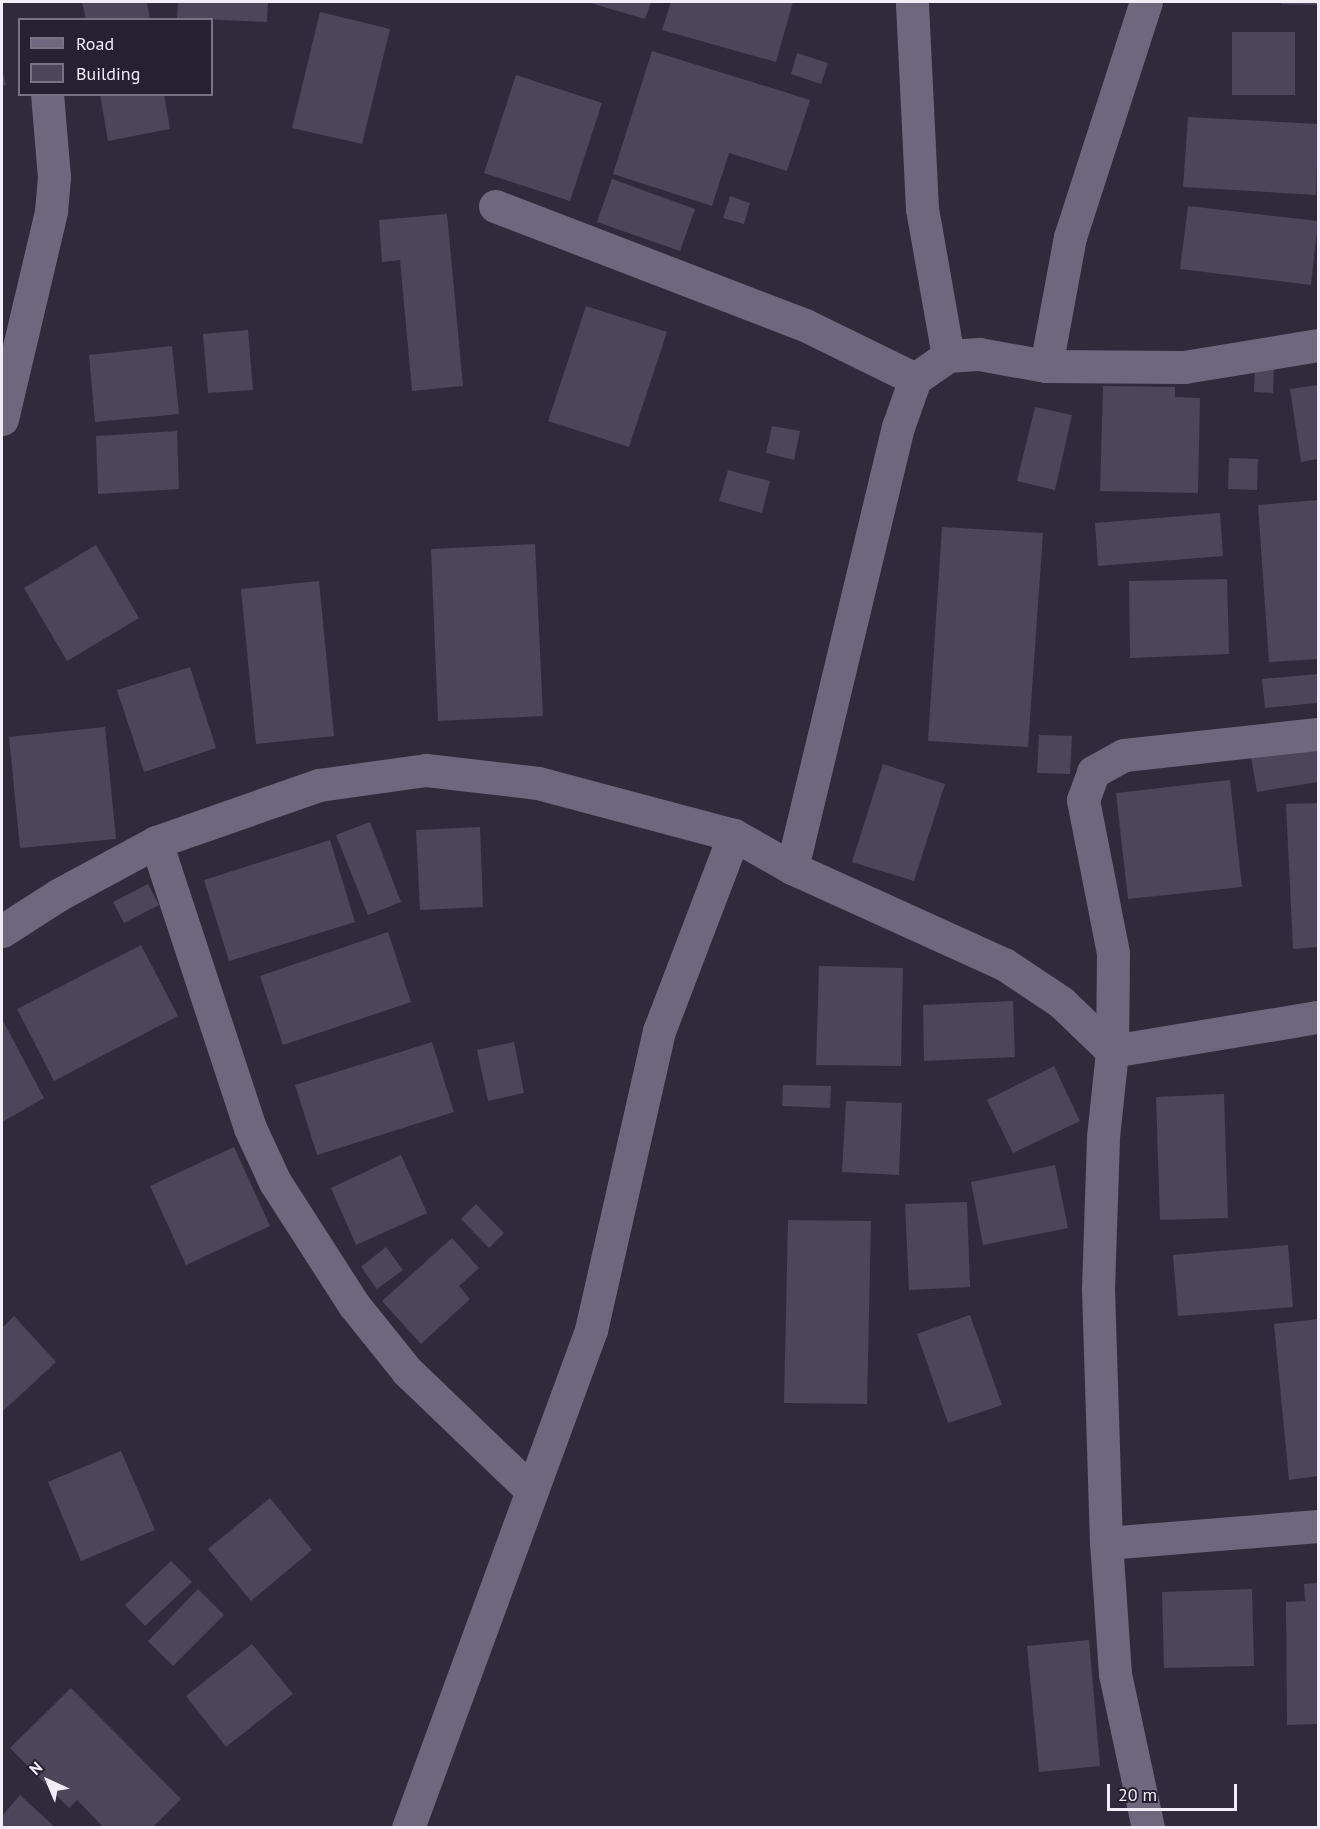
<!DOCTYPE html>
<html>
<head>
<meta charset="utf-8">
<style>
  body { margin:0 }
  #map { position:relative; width:1320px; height:1829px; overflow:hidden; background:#2f2b3d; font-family:"PT Sans",sans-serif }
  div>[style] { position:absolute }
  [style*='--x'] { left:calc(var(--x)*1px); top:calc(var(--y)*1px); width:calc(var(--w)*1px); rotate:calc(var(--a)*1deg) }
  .building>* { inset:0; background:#4b465a }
  .minor>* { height:33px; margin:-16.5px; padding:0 16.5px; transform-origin:16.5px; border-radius:16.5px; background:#6d687d }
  span { translate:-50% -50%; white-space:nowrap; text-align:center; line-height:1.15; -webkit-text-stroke:4.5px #252132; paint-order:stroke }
  .frame { position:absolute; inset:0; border:3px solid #f0edf9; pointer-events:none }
  .legend { position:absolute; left:18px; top:18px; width:195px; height:78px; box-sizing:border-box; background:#252132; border:2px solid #767382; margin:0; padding:8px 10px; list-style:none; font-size:18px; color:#f0edf9 }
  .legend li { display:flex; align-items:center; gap:12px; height:30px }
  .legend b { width:30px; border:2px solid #767382 }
  .north { position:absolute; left:18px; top:1751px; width:60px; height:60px; -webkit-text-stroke:4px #252132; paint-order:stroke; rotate:316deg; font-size:16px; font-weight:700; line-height:24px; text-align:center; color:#f0edf9 }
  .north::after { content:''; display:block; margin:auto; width:21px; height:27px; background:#f0edf9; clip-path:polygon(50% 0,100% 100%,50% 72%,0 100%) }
  .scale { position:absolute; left:1107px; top:1784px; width:130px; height:27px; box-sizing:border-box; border:3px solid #f0edf9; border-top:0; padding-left:8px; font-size:18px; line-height:21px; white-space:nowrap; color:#f0edf9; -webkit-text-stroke:4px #252132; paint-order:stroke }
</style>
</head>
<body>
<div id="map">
  <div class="building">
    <i style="clip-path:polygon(82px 2px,147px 2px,150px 20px,86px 20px)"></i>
    <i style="clip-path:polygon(178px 2px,268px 2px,267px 22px,177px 18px)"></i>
    <i style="clip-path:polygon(587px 2px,651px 2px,645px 19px)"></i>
    <i style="clip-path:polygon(671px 2px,793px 2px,776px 62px,662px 30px)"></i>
    <i style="clip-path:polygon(1281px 2px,1318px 2px,1318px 5px,1281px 4px)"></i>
    <i style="clip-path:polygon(320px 12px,390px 29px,362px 144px,292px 128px)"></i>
    <i style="clip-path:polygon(1232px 32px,1295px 32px,1295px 95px,1232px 95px)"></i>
    <i style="clip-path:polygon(652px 51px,810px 100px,787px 171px,729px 153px,712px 206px,613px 174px)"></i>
    <i style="clip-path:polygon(797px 53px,828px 63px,821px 84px,791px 74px)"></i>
    <i style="clip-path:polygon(2px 69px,6px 85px,2px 86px)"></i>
    <i style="clip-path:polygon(516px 75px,602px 103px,570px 201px,484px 173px)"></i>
    <i style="clip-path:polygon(100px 94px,164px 94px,170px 129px,108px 141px)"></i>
    <i style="clip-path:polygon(1188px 117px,1318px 124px,1316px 195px,1183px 187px)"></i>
    <i style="clip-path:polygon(612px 179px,695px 209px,680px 251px,597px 222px)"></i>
    <i style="clip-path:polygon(730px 196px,750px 203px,744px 224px,723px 218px)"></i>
    <i style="clip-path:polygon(1188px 206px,1318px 221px,1311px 285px,1180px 269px)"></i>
    <i style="clip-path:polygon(447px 214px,463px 386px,412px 391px,400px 260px,382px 262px,379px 220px)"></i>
    <i style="clip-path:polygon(586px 306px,667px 332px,629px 447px,548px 421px)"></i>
    <i style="clip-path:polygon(248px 330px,253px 390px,208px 393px,203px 334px)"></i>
    <i style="clip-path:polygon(172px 346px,179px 414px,95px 422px,89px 355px)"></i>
    <i style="clip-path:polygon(1255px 364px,1274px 365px,1273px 393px,1254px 392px)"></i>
    <i style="clip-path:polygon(1318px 385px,1318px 459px,1301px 462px,1290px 389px)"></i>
    <i style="clip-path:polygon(1103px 386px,1175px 387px,1175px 397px,1200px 398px,1198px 493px,1100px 491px)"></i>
    <i style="clip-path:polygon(1035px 407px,1072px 415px,1055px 490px,1017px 481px)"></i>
    <i style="clip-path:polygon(772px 426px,800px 431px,794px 460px,766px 453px)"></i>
    <i style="clip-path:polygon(177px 431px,179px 489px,98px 494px,96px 436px)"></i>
    <i style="clip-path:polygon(1229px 458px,1258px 459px,1257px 490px,1228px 489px)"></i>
    <i style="clip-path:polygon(728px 470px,770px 481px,762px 513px,719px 501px)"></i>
    <i style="clip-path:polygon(1318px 500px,1318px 659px,1269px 662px,1258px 505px)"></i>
    <i style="clip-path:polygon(1220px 513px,1223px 556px,1098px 566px,1095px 523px)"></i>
    <i style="clip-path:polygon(942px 527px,1043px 533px,1028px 747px,928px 741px)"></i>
    <i style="clip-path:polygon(535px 544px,543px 716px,438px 721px,431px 549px)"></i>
    <i style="clip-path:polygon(96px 545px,139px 618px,67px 661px,24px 588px)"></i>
    <i style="clip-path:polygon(1227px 579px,1229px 654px,1130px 658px,1129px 581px)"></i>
    <i style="clip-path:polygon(319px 581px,334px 736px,256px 744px,241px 589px)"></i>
    <i style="clip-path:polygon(190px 667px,216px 748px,144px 772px,117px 690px)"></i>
    <i style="clip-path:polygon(1318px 674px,1318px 703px,1265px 708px,1262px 679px)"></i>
    <i style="clip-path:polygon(105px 727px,116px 839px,20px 848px,9px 737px)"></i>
    <i style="clip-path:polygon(1039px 735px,1072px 736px,1070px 774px,1037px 773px)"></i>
    <i style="clip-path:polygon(1318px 739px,1318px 782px,1257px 792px,1250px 751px)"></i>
    <i style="clip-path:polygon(883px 764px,945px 784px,914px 881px,852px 862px)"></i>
    <i style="clip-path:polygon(1230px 780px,1242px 887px,1128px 899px,1116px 793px)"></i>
    <i style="clip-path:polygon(1318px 803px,1318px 947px,1293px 949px,1286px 804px)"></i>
    <i style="clip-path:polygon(370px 822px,401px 902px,368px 915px,336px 835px)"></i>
    <i style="clip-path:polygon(480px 827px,483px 907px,420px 910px,416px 830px)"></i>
    <i style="clip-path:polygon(330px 840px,355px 922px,229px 961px,204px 880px)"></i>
    <i style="clip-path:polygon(148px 884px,159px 905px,124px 923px,113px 902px)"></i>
    <i style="clip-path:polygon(388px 932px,411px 1002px,283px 1045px,260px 976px)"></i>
    <i style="clip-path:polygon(141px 945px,178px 1016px,54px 1081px,17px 1009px)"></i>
    <i style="clip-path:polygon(819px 966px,903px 968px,901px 1066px,816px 1065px)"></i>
    <i style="clip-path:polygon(1013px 1001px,1015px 1057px,924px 1061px,923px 1005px)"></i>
    <i style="clip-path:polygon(2px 1019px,44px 1098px,2px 1122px)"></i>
    <i style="clip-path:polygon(432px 1042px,454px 1112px,317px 1155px,295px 1085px)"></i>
    <i style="clip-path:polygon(514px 1042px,524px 1093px,488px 1101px,477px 1050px)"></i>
    <i style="clip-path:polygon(1054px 1066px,1080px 1121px,1013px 1153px,987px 1100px)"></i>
    <i style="clip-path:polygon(783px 1085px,831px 1086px,830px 1108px,782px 1106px)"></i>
    <i style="clip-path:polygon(1224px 1094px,1228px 1218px,1160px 1220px,1156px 1097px)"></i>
    <i style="clip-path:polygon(846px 1101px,902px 1103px,899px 1175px,842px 1172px)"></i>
    <i style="clip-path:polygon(234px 1147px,270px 1226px,186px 1265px,150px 1186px)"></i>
    <i style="clip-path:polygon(401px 1155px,427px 1213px,356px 1245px,331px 1188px)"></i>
    <i style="clip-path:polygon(1055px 1165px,1068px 1228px,983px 1245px,971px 1182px)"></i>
    <i style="clip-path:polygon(967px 1202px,970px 1287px,909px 1290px,905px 1204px)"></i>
    <i style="clip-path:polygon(476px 1204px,504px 1233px,489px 1248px,461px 1219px)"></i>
    <i style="clip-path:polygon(788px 1220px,871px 1221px,867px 1404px,784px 1403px)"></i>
    <i style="clip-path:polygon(452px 1238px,479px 1268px,459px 1286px,470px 1299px,421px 1344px,382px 1301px)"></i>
    <i style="clip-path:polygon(1288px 1245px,1293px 1307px,1178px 1316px,1173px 1255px)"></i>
    <i style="clip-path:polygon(386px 1247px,403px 1270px,377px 1289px,361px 1267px)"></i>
    <i style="clip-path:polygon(970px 1315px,1002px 1405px,948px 1423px,917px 1334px)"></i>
    <i style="clip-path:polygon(14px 1316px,56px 1362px,2px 1412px,2px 1328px)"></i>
    <i style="clip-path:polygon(1318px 1319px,1318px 1476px,1289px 1480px,1274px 1324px)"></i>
    <i style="clip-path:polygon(121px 1451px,155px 1530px,81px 1561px,48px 1482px)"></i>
    <i style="clip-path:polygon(270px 1498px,312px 1550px,251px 1601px,208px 1549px)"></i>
    <i style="clip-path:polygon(171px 1561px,192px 1582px,145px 1626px,125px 1605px)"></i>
    <i style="clip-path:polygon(1318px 1583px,1318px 1724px,1287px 1725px,1286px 1602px,1305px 1601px,1304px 1584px)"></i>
    <i style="clip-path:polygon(198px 1589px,224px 1615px,173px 1666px,148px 1641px)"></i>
    <i style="clip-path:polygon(1252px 1589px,1254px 1666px,1164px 1668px,1162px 1592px)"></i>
    <i style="clip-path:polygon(1089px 1640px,1100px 1766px,1039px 1772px,1027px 1646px)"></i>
    <i style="clip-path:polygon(252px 1644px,293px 1694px,226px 1747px,186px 1696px)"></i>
    <i style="clip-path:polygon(71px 1688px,181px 1799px,152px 1828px,104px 1828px,77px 1800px,69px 1808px,10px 1748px)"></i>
    <i style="clip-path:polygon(20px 1795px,56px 1828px,2px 1828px,2px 1816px)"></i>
  </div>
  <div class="minor">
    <i style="--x:495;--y:206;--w:332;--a:21"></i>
    <i style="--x:805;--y:325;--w:123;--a:26.1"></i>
    <i style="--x:948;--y:356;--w:31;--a:-4"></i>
    <i style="--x:979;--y:354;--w:68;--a:10.2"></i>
    <i style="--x:1046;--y:366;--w:138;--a:0.4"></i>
    <i style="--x:1184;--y:367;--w:136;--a:-9.3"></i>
    <i style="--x:1046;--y:366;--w:131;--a:-79.5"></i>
    <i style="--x:1070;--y:237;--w:247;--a:-72.1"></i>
    <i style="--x:2;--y:419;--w:214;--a:-76.7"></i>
    <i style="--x:51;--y:211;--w:34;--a:-85"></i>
    <i style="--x:54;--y:177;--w:83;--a:-94.8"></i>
    <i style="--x:156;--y:842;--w:301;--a:71.8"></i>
    <i style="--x:250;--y:1128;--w:60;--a:65.2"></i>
    <i style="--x:275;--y:1182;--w:146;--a:57.3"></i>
    <i style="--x:354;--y:1305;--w:85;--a:51.2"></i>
    <i style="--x:407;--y:1371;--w:173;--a:43.8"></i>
    <i style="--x:792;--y:868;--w:454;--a:-76.5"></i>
    <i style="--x:898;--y:427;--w:51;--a:-70.5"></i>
    <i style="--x:915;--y:379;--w:40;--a:-34.9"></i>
    <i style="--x:948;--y:356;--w:149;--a:-100"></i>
    <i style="--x:922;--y:209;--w:207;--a:-92.8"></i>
    <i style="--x:2;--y:931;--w:67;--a:-32.7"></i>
    <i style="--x:58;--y:895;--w:111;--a:-28.4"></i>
    <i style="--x:156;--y:842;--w:173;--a:-19.3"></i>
    <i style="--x:319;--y:785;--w:108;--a:-8"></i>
    <i style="--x:426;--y:770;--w:113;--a:6.6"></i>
    <i style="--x:538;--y:783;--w:203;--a:14.9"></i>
    <i style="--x:734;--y:835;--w:67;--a:29.6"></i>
    <i style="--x:792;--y:868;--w:233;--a:24.4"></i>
    <i style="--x:1004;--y:964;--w:69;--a:33.7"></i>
    <i style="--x:1061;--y:1002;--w:71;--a:43.9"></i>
    <i style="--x:1112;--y:1051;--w:209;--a:-9.4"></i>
    <i style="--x:1106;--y:1543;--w:213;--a:-4.6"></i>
    <i style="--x:408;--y:1828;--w:531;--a:-69.82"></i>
    <i style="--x:591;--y:1330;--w:307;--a:-77.2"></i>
    <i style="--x:659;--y:1031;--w:210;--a:-69.1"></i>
    <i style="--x:1148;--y:1828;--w:157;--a:-102.1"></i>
    <i style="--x:1115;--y:1674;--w:131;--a:-93.9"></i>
    <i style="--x:1106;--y:1543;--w:254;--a:-91.8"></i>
    <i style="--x:1098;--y:1289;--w:152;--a:-88.1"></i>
    <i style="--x:1103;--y:1137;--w:86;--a:-84"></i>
    <i style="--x:1112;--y:1051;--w:98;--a:-89.4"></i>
    <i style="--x:1113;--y:953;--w:156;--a:-101.1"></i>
    <i style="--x:1083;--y:800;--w:30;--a:-70"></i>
    <i style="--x:1093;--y:772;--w:35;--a:-29"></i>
    <i style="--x:1124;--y:755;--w:195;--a:-6.2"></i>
  </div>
  <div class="frame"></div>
  <ul class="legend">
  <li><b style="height:8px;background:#6d687d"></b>Road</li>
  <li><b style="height:16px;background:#4b465a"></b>Building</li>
  </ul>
  <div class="north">N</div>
  <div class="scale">20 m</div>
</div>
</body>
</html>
